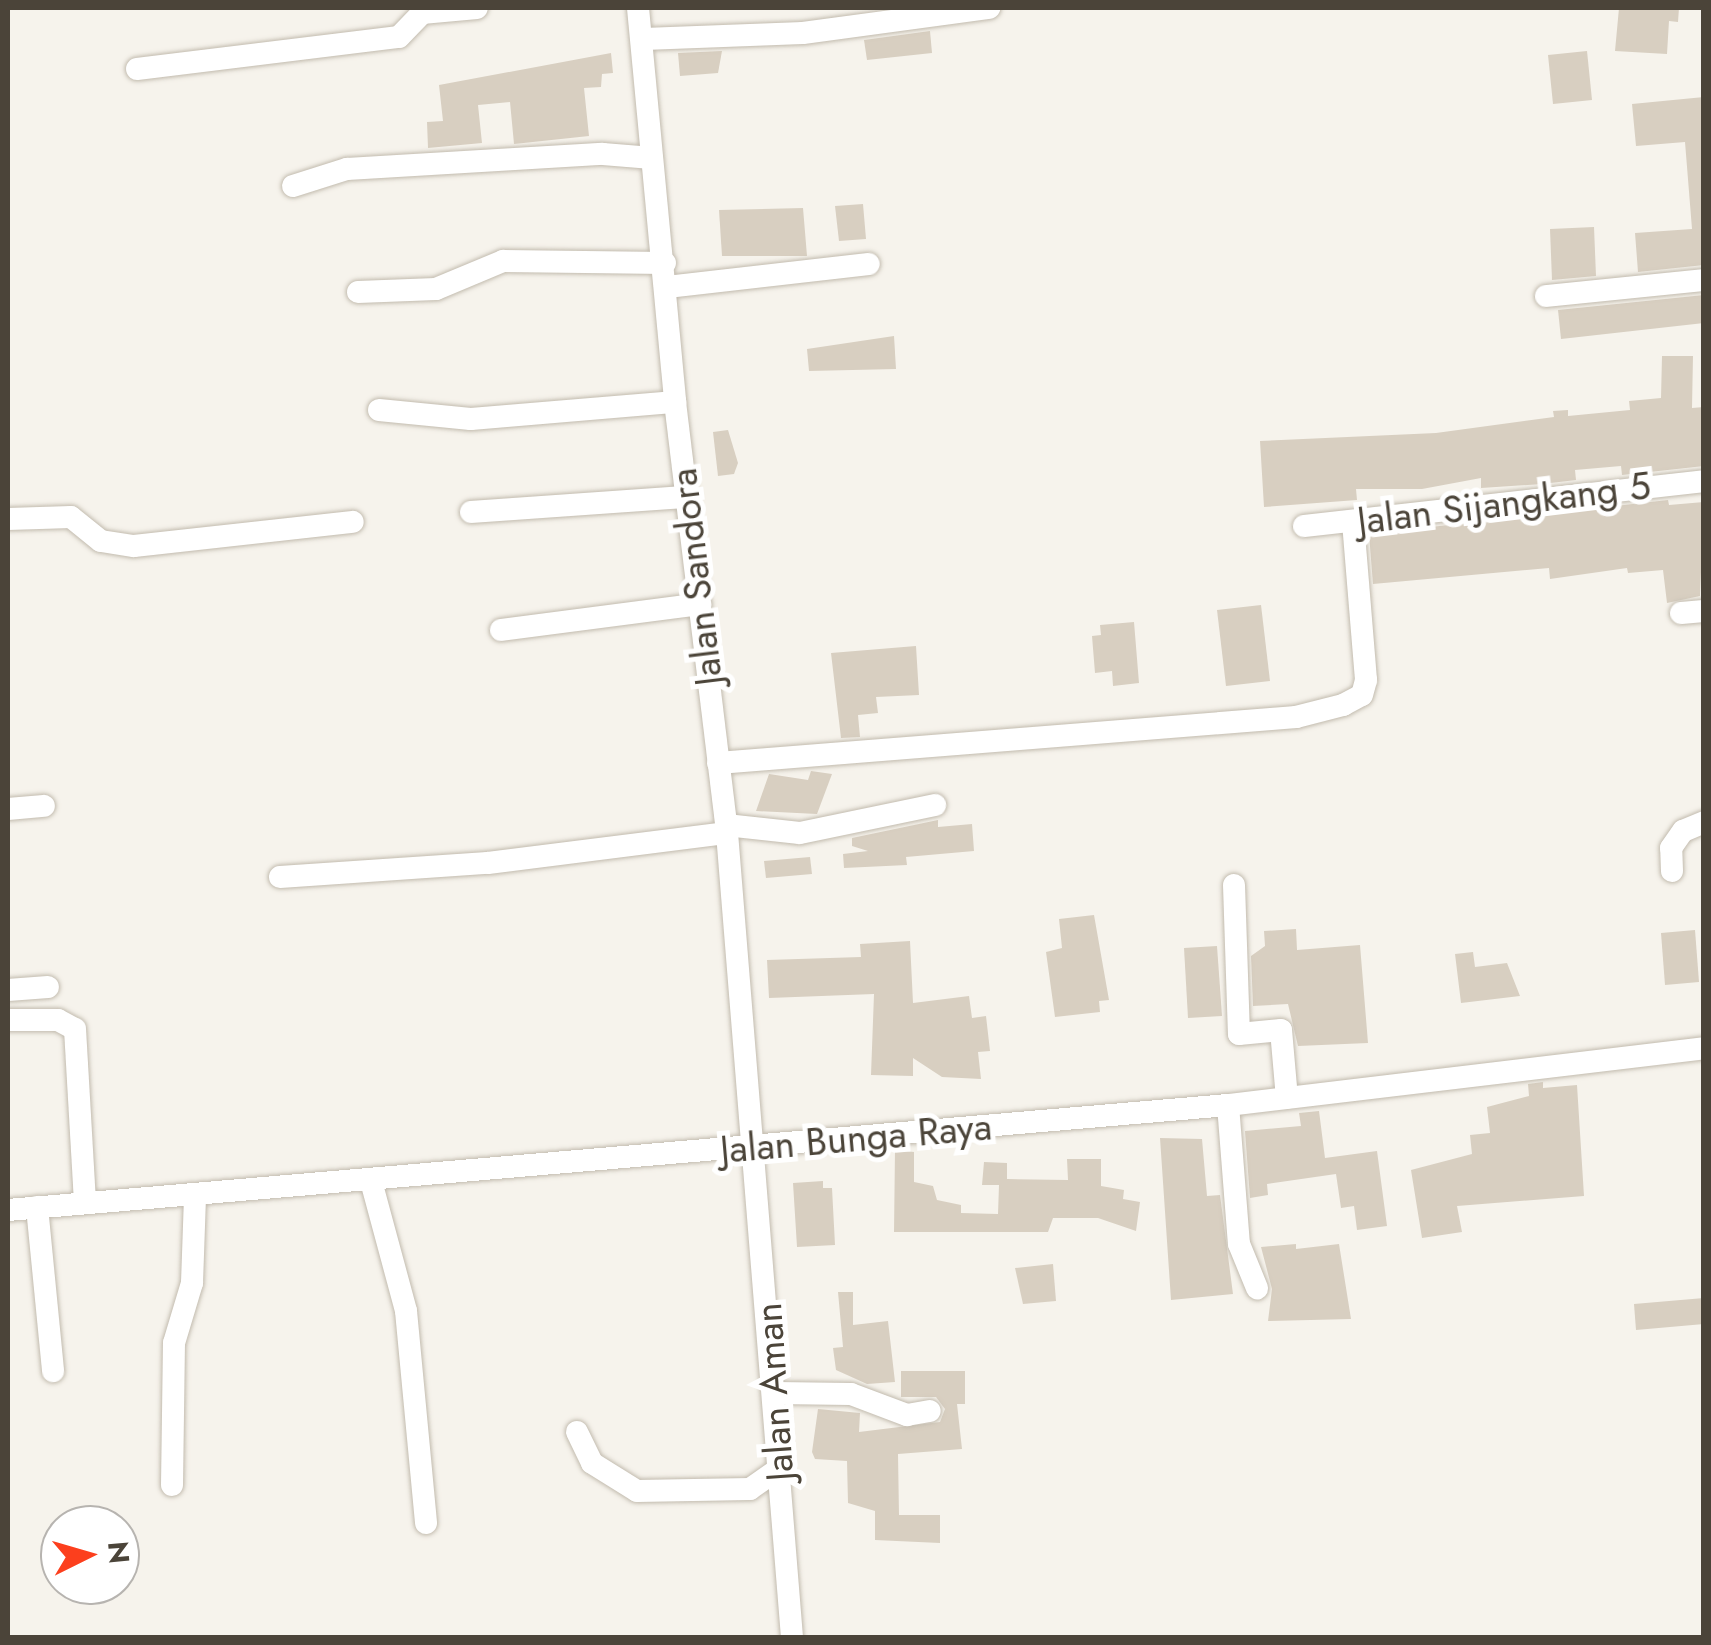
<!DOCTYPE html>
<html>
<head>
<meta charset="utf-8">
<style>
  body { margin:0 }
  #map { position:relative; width:1711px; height:1645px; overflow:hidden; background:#f6f3ec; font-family:Jost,sans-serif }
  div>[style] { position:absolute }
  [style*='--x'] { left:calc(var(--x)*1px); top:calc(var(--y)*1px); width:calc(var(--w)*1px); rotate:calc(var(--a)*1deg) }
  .building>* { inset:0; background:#d8cfc1 }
  .roads { filter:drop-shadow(0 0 2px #c2bbae) drop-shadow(0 0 2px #c2bbae) }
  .minor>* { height:22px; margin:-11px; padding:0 11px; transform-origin:11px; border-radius:11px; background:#fff }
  span { translate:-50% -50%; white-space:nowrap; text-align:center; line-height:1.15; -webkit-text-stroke:10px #fff; paint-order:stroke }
  .street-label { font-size:38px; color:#4b4439 }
  .frame { position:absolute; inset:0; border:10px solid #4b4439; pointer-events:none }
  .north { position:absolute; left:40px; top:1505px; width:100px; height:100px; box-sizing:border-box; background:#fff; border:2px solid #b7b4b0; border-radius:50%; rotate:85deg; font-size:28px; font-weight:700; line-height:40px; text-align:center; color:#4b4439 }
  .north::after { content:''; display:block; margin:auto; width:35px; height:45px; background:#fc3f1d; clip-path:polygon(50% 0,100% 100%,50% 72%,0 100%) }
</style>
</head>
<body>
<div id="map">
  <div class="building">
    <i style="clip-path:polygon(1619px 8px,1679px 8px,1678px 22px,1669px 21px,1667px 54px,1615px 51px)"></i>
    <i style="clip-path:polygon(930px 31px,932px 53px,867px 60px,864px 40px)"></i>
    <i style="clip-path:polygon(722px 51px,718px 73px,680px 76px,678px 53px)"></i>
    <i style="clip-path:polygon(1587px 51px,1592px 100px,1553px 104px,1548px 55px)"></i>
    <i style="clip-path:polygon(611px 53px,613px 73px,602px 74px,601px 87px,584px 88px,589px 136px,514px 144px,510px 102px,478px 105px,482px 143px,428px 148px,427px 122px,443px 121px,439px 85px)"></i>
    <i style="clip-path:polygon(1704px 97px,1704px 265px,1638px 272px,1635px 233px,1692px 229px,1685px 142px,1636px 146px,1632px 104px)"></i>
    <i style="clip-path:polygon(863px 204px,866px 239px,839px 241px,835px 206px)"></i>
    <i style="clip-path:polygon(803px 208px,807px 256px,722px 256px,719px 210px)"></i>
    <i style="clip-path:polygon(1594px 227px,1596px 276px,1552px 280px,1550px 229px)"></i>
    <i style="clip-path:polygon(1704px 295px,1704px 323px,1561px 339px,1558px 310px)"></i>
    <i style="clip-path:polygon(894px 336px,896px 369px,809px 371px,807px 349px)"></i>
    <i style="clip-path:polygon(1662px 356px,1693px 356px,1692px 408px,1704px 407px,1704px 466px,1622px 475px,1621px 466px,1575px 470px,1576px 480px,1542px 484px,1481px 488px,1481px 478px,1422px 489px,1356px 489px,1357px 500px,1264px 507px,1260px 441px,1436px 433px,1554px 417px,1553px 411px,1568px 410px,1568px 416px,1630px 410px,1629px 401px,1661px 398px)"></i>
    <i style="clip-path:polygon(728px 430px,738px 463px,734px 474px,718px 476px,713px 432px)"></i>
    <i style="clip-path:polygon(1668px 500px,1669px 505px,1704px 502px,1700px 596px,1667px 603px,1663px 570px,1628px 573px,1627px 568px,1550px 579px,1549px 568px,1373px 584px,1369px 534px)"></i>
    <i style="clip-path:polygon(1261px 605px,1270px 681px,1226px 686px,1217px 610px)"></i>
    <i style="clip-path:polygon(1134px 622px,1139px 683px,1113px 686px,1112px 671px,1095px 673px,1092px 636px,1101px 635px,1100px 625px)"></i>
    <i style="clip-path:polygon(916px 646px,919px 695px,876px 697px,878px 713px,858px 715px,860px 737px,841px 738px,831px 653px)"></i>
    <i style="clip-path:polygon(811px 771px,832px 774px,817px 814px,756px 811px,769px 774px,808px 780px)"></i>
    <i style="clip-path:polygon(938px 820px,938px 827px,972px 824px,974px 851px,906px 857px,907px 865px,844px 868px,843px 854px,868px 851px,852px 846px,852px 838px)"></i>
    <i style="clip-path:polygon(810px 857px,812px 874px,766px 878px,764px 861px)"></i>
    <i style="clip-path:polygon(1094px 915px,1109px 1000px,1099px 1001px,1100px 1012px,1055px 1017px,1046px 952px,1062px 948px,1059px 919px)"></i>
    <i style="clip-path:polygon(1296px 929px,1297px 950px,1360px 945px,1368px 1043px,1298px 1046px,1288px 1004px,1253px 1006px,1251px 956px,1265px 946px,1264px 931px)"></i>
    <i style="clip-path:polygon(1695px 930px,1699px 982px,1665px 985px,1661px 933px)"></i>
    <i style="clip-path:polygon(910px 941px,913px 1003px,969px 996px,972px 1018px,986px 1016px,990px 1051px,978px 1052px,981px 1079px,942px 1077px,913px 1058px,913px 1076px,871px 1075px,874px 994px,769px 998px,767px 960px,861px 957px,860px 944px)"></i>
    <i style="clip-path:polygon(1217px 946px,1222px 1016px,1188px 1018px,1184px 948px)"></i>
    <i style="clip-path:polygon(1473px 952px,1475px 967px,1507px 963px,1520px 996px,1461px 1003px,1455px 954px)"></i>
    <i style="clip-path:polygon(1543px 1082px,1543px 1088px,1577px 1085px,1584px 1196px,1457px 1206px,1462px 1232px,1422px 1238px,1411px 1170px,1472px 1154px,1470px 1135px,1490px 1133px,1487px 1107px,1529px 1096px,1528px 1084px)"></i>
    <i style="clip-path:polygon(1319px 1111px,1325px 1158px,1377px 1151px,1387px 1226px,1357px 1230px,1354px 1206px,1341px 1208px,1336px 1174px,1267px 1184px,1268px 1195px,1250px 1198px,1245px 1131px,1301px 1126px,1299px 1113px)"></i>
    <i style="clip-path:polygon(1160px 1138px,1202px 1139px,1207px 1196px,1220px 1195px,1233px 1294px,1171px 1300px)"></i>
    <i style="clip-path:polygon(895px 1150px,914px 1152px,914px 1182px,933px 1186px,937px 1200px,961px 1205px,961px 1213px,998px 1214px,999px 1185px,982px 1185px,984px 1162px,1007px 1163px,1007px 1179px,1068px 1180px,1067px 1159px,1101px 1159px,1101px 1186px,1124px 1190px,1123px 1199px,1140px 1202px,1136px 1231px,1098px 1218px,1053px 1218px,1048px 1232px,894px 1232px)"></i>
    <i style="clip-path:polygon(823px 1181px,823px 1188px,832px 1188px,835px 1245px,797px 1247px,793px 1183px)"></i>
    <i style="clip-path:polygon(1296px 1244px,1296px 1249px,1339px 1244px,1351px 1319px,1268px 1321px,1272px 1289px,1261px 1247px)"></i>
    <i style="clip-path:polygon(1053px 1264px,1056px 1301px,1023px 1304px,1015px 1268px)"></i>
    <i style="clip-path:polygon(838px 1292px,853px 1292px,853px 1325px,888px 1321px,895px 1382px,867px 1384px,836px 1370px,833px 1348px,843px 1347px)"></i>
    <i style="clip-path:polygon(1704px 1298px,1704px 1324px,1636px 1330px,1634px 1304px)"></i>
    <i style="clip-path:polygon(901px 1371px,965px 1371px,965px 1404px,957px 1404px,962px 1449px,898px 1454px,899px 1515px,940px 1515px,940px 1543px,875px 1540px,875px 1511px,848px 1503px,847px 1461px,815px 1459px,812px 1452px,818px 1409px,860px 1413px,859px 1432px,940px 1422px,945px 1409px,936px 1397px,901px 1397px)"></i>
  </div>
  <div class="roads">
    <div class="minor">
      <i style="--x:638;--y:8;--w:396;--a:84.6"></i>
      <i style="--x:675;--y:402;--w:434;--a:83.1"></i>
      <i style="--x:727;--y:833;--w:808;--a:85.38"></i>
      <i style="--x:644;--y:39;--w:159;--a:-2.2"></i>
      <i style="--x:803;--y:33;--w:188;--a:-7.7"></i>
      <i style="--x:137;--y:69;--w:264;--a:-7"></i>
      <i style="--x:399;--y:37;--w:33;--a:-46"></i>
      <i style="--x:422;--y:13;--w:55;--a:-5.2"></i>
      <i style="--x:293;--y:186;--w:57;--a:-17.5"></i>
      <i style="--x:347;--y:169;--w:256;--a:-3.4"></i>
      <i style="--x:603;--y:154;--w:49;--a:4.7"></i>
      <i style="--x:667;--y:287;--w:203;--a:-6.5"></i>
      <i style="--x:358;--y:292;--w:78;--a:-2.2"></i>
      <i style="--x:436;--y:289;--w:73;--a:-22.7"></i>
      <i style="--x:503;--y:261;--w:162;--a:0.7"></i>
      <i style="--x:1546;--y:296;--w:159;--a:-5.8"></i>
      <i style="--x:379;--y:410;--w:92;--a:5.6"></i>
      <i style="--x:471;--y:419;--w:205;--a:-4.8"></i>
      <i style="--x:471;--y:512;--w:217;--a:-4"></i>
      <i style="--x:8;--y:519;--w:63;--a:-1.8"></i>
      <i style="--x:71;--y:517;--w:38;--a:39"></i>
      <i style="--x:101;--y:541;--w:33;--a:9"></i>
      <i style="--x:134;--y:546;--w:220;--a:-6.3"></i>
      <i style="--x:1304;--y:526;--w:403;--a:-6.4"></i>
      <i style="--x:1681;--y:613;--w:23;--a:-5"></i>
      <i style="--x:501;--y:630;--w:201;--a:-7.4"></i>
      <i style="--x:718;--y:763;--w:580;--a:-4.55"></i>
      <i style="--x:1296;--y:717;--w:49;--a:-14.3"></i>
      <i style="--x:1343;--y:705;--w:21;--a:-28"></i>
      <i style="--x:1362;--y:695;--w:16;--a:-75"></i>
      <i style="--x:1366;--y:680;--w:159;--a:-94.7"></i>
      <i style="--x:8;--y:809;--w:36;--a:-5"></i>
      <i style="--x:726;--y:825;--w:74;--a:6.2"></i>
      <i style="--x:800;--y:833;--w:138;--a:-11.7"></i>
      <i style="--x:1672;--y:871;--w:23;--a:-92"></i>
      <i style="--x:1671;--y:848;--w:21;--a:-55"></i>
      <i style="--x:1683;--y:831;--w:23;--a:-23"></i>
      <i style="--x:280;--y:877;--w:208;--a:-3.9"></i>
      <i style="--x:488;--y:863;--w:241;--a:-7.2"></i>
      <i style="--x:1234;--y:885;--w:149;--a:88.1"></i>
      <i style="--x:1239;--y:1034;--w:42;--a:-5.4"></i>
      <i style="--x:1281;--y:1030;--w:68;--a:85"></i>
      <i style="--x:8;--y:990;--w:40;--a:-4.3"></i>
      <i style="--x:8;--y:1020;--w:50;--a:0"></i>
      <i style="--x:58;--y:1020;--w:19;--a:28"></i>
      <i style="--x:75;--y:1029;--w:171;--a:86.7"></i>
      <i style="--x:1228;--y:1105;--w:139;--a:85.5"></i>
      <i style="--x:1239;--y:1244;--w:48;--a:67.8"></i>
      <i style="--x:371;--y:1181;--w:135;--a:74.9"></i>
      <i style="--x:406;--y:1311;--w:213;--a:84.6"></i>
      <i style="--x:37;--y:1207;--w:165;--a:84.4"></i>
      <i style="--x:8;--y:1210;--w:1225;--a:-4.92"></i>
      <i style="--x:1228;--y:1105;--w:479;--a:-6.8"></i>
      <i style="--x:776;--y:1393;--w:75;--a:0.8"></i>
      <i style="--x:851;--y:1394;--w:60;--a:20.6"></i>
      <i style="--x:907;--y:1415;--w:23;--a:-10"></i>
      <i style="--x:577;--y:1432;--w:34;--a:64"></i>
      <i style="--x:592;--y:1463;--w:53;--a:31.9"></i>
      <i style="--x:637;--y:1491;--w:113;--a:-1"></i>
      <i style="--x:750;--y:1489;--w:37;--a:-35"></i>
      <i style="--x:172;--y:1485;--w:142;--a:-89.2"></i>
      <i style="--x:174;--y:1343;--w:63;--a:-73.3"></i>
      <i style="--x:192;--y:1283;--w:88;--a:-88"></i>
    </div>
  </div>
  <div class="street-label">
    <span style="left:1504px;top:503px;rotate:-7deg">Jalan Sijangkang 5</span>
    <span style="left:696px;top:577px;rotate:-97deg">Jalan Sandora</span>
    <span style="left:856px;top:1138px;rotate:-5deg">Jalan Bunga Raya</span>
    <span style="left:774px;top:1392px;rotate:-94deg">Jalan Aman</span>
  </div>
  <div class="frame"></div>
  <div class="north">N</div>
</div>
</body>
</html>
